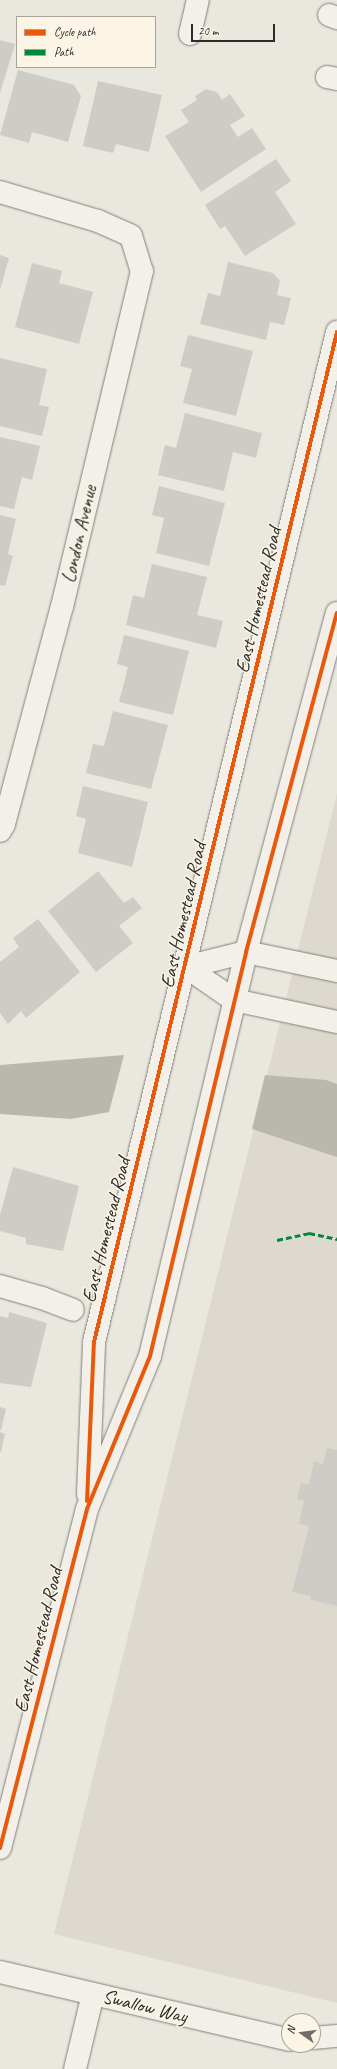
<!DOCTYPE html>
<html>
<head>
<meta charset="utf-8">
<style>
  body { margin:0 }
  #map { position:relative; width:337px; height:2069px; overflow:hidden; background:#eae7df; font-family:Caveat,sans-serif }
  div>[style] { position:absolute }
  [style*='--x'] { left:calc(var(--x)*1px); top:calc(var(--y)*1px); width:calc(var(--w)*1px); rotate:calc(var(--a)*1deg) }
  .built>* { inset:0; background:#ddd9ce }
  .water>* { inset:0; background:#bab7ae }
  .building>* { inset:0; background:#ceccc6 }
  .roads { filter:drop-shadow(0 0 1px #81807c) drop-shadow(0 0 1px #81807c) }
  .minor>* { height:22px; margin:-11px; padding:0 11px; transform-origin:11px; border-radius:11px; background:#f3f0ea }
  .major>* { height:22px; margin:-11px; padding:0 11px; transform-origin:11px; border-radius:11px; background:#f3f0ea }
  .quiet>* { height:3px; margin-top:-1.5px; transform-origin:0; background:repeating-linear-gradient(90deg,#00873e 0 6px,transparent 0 9px) }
  .cycleway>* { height:4px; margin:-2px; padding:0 2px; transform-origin:2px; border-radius:2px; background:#e8590c }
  span { translate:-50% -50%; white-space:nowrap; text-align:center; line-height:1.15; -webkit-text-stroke:3px #fcf5e5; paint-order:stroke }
  .street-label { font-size:20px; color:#2b2b2b }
  .legend { position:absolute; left:16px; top:16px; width:140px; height:52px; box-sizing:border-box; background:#fcf5e5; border:1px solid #a8a49b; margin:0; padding:5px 7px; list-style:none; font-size:12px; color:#2b2b2b }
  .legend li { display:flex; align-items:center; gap:8px; height:20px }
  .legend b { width:20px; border:1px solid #a8a49b }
  .north { position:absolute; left:281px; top:2013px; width:40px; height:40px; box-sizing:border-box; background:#fcf5e5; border:1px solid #a8a49b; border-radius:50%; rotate:284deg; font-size:11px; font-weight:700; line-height:16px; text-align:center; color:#2b2b2b }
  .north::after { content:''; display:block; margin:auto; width:14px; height:18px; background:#6e6d6a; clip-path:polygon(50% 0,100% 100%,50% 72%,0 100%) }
  .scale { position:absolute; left:191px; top:24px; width:84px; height:18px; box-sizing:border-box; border:2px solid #2b2b2b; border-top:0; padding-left:5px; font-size:12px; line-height:14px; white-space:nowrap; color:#2b2b2b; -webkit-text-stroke:3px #fcf5e5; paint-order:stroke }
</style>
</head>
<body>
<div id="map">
  <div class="built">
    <i style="clip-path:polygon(337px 793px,337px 2003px,54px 1934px)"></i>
  </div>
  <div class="water">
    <i style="clip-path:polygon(124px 1055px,109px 1112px,71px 1119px,0 1114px,0 1065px)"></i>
    <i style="clip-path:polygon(265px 1075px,326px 1080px,337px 1084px,337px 1157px,252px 1129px)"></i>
  </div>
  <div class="building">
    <i style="clip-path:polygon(0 40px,15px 44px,0 93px)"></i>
    <i style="clip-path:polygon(18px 70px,74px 85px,81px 96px,68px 142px,32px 132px,29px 143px,0 135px)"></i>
    <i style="clip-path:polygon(98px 81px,162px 95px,149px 152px,116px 144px,113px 153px,83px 146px)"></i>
    <i style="clip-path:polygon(206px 89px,217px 92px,222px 100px,230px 94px,245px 116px,230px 125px,238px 137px,252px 128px,266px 149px,201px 192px,165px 136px,189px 122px,181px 110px,197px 100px,195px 96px)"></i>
    <i style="clip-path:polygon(276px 159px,291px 181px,275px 192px,296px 224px,245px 256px,225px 226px,220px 229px,205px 205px)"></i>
    <i style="clip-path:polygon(0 255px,9px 258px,0 290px)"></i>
    <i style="clip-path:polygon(228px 262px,273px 273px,280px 281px,277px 295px,291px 298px,284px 325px,270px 322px,266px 340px,200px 324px,208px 293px,220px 296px)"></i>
    <i style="clip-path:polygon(32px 263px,62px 271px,59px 283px,93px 292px,79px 344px,15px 327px)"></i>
    <i style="clip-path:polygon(188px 335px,253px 351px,236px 416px,183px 403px,192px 369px,180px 366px)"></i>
    <i style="clip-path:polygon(0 358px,47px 369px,39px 405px,49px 407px,42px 436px,0 426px)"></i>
    <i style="clip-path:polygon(185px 413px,262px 433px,256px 458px,233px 452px,224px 491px,158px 475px,165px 445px,176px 448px)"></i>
    <i style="clip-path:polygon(0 437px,40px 446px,32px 480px,22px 477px,14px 509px,0 506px)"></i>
    <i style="clip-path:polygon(159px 486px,225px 503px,209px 566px,156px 553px,164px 518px,152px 515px)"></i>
    <i style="clip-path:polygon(0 515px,16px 519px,8px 554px,13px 556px,5px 586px,0 585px)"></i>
    <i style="clip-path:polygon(152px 564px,207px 577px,197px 615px,223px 621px,216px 648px,126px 625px,133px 595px,144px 598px)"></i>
    <i style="clip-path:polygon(124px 635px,189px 651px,173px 715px,119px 702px,128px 667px,117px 664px)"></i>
    <i style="clip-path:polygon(113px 711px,168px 725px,151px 789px,86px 773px,93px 744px,104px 746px)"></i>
    <i style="clip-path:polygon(83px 786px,148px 802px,132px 867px,78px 853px,86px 819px,76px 816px)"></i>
    <i style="clip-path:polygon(98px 871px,124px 903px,133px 897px,142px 908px,119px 926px,133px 943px,96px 972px,48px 911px)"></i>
    <i style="clip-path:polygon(38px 919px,80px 972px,26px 1018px,21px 1011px,8px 1024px,0 1013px,0 962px,19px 947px,13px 938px)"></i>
    <i style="clip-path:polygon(13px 1167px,79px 1186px,63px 1251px,26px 1244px,26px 1238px,0 1231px,0 1215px)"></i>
    <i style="clip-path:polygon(9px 1312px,47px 1323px,31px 1387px,0 1383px,0 1316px,8px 1318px)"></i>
    <i style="clip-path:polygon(0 1407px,6px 1409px,1px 1430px,0 1430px)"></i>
    <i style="clip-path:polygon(0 1432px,5px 1434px,1px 1452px,0 1452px)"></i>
    <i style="clip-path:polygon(327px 1448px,337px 1450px,337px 1606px,311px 1600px,311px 1596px,292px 1592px,309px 1526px,299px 1524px,304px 1501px,297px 1499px,301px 1483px,309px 1484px,314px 1461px,323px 1464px)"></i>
  </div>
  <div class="roads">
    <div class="minor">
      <i style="--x:329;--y:15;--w:9;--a:21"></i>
      <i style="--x:190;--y:34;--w:35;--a:-77"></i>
      <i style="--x:327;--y:77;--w:10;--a:11"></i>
      <i style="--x:0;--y:192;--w:102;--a:16.5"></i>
      <i style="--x:98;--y:221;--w:36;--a:24"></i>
      <i style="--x:131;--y:236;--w:37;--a:73"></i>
      <i style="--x:142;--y:271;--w:344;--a:103.4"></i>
      <i style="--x:62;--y:606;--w:226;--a:104.9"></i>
      <i style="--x:4;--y:824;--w:8;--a:120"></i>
      <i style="--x:186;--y:967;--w:58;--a:34.5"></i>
      <i style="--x:234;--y:1000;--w:105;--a:12.1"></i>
      <i style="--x:186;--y:967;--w:62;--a:-14"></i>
      <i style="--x:246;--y:952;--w:93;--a:11.8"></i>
      <i style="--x:0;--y:1286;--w:44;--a:15.9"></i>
      <i style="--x:42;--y:1298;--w:33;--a:21"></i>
      <i style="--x:0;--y:1972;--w:297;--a:13.2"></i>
      <i style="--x:313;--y:2038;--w:24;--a:-5"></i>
      <i style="--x:75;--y:2069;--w:77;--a:-76.5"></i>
    </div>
    <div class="major">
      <i style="--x:88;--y:1494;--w:152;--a:-87.7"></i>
      <i style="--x:94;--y:1342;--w:1039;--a:-76.47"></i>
      <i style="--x:0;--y:1848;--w:350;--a:-75.6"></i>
      <i style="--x:87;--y:1509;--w:165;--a:-67.6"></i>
      <i style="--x:150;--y:1356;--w:415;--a:-76.6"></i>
      <i style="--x:246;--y:952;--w:351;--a:-75"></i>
    </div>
  </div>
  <div class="quiet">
    <i style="--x:277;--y:1240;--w:33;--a:-12"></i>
    <i style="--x:309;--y:1233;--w:29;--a:12"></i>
  </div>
  <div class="cycleway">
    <i style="--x:87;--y:1501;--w:159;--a:-87.5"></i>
    <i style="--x:94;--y:1342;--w:1039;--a:-76.47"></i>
    <i style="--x:0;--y:1848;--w:350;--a:-75.6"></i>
    <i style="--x:87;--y:1509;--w:165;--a:-67.6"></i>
    <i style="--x:150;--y:1356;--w:415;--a:-76.6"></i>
    <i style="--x:246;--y:952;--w:351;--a:-75"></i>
  </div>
  <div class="street-label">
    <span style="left:79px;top:534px;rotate:-77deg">London Avenue</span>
    <span style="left:258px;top:600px;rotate:-77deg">East Homestead Road</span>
    <span style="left:183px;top:915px;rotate:-77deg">East Homestead Road</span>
    <span style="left:106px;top:1230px;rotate:-76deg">East Homestead Road</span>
    <span style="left:38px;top:1640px;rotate:-76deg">East Homestead Road</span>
    <span style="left:145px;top:2006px;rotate:14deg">Swallow Way</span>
  </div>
  <ul class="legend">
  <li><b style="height:5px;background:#e8590c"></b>Cycle path</li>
  <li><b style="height:5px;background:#00873e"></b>Path</li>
  </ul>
  <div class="north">N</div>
  <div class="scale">20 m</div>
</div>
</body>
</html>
